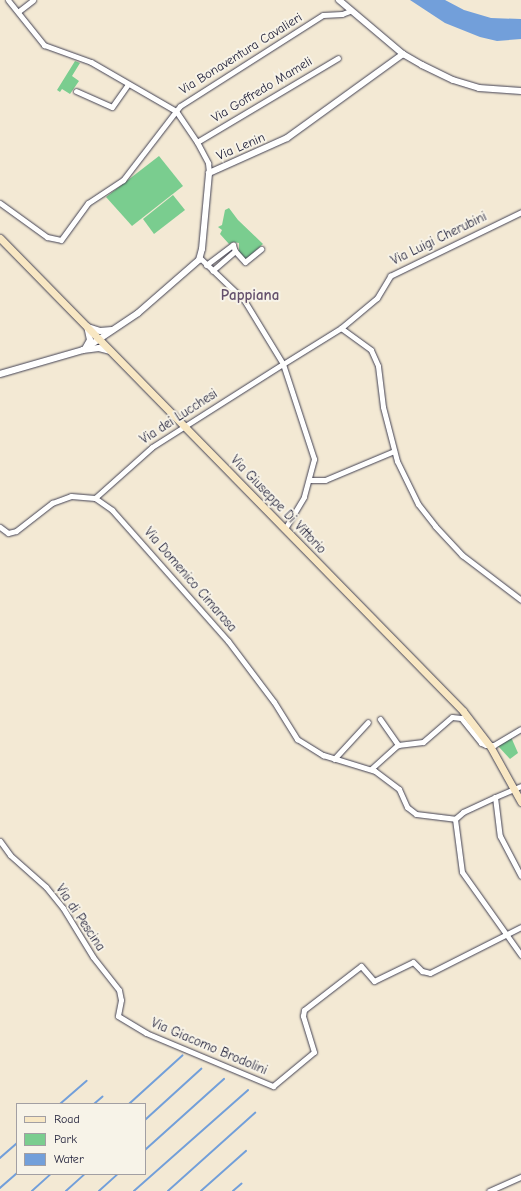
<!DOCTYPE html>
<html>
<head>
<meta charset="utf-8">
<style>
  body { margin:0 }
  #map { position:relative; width:521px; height:1191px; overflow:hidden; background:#f3e9d4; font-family:"Comic Neue",sans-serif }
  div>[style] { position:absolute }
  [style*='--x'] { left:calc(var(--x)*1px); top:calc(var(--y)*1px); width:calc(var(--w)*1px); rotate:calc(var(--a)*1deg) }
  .green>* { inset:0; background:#7acd8f }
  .water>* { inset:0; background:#729fda }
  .stream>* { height:1.5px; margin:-0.75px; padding:0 0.75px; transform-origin:0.75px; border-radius:0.75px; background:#729fda }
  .roads { filter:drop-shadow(0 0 1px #414052) drop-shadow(0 0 1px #414052) }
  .minor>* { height:5px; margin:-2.5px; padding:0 2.5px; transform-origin:2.5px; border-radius:2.5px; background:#fff }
  .tertiary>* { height:6px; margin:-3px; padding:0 3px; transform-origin:3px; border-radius:3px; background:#fff }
  .secondary>* { height:7px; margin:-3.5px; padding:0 3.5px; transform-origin:3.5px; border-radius:3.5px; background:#f8e7c3 }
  span { translate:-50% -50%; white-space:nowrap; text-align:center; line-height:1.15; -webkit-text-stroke:4px #f7f3e8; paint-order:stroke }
  .street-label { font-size:13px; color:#22223b }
  .quarter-label { font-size:15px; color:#634f6c; font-weight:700 }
  .legend { position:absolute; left:16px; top:1103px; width:130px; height:72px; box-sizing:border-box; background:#f7f3e8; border:1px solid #a29fa3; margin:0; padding:5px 7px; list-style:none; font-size:12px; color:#22223b }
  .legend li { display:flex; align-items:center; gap:8px; height:20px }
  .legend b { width:20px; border:1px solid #a29fa3 }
</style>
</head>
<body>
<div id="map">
  <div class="green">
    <i style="clip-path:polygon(75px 61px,80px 63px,72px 76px,79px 81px,70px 94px,62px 89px,60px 92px,57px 90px)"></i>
    <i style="clip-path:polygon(159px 156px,183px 186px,132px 226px,106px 197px)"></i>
    <i style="clip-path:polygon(173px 195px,185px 210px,154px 234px,143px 219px)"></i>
    <i style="clip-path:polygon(229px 208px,238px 220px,263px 244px,245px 260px,239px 252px,239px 243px,233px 242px,229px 244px,220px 234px,222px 230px,218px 227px,222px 225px,225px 210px)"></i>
    <i style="clip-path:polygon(511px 737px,518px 753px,510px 759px,498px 746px)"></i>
  </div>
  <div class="water">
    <i style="clip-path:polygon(410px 0,445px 0,464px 10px,491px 18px,521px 19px,521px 39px,497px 41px,480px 37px,445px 23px)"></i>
  </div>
  <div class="stream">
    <i style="--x:60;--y:1104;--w:35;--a:-41"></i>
    <i style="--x:94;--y:1104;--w:11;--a:-41"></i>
    <i style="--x:129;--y:1104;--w:72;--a:-42.2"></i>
    <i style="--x:145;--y:1120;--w:76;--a:-42.3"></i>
    <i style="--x:145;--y:1150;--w:106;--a:-41.9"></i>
    <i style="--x:0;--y:1158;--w:23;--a:-41"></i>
    <i style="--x:0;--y:1188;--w:23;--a:-41"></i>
    <i style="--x:32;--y:1191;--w:25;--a:-42"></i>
    <i style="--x:66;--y:1191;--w:25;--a:-42"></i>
    <i style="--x:99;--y:1191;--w:25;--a:-42"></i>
    <i style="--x:134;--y:1191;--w:152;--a:-41.5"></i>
    <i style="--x:168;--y:1191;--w:117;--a:-41.9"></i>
    <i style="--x:201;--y:1191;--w:60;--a:-41.6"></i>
    <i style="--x:233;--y:1191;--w:11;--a:-41"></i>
  </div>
  <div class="roads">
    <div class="minor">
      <i style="--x:8;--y:0;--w:58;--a:51.3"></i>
      <i style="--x:44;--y:45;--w:50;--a:19.9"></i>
      <i style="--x:91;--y:62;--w:98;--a:30"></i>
      <i style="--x:176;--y:111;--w:37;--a:56"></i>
      <i style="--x:197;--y:142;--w:24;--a:62"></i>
      <i style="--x:208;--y:163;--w:10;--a:84"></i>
      <i style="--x:19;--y:11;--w:18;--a:-38"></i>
      <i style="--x:76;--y:91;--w:39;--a:24"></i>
      <i style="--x:112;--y:107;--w:28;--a:-55"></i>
      <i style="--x:197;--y:142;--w:164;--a:-30.8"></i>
      <i style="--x:0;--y:203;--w:58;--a:35.9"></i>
      <i style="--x:47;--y:237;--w:14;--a:12"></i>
      <i style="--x:61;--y:240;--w:46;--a:-53.9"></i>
      <i style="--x:88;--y:203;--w:42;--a:-33.3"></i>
      <i style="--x:123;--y:180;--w:93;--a:-52.4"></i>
      <i style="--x:180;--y:106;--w:169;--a:-32.5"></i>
      <i style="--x:323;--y:15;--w:19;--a:-3"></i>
      <i style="--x:342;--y:14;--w:9;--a:-21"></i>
      <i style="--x:235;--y:251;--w:15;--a:48"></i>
      <i style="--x:245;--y:262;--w:21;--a:-39"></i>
      <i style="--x:200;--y:258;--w:61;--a:43.7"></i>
      <i style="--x:244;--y:300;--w:75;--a:58.6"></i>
      <i style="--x:283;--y:364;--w:68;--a:-31.8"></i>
      <i style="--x:341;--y:328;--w:37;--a:36"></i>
      <i style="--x:371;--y:350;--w:17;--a:66"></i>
      <i style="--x:378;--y:366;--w:41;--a:83"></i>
      <i style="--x:383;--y:407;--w:56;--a:75.5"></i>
      <i style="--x:397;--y:461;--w:48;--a:64"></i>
      <i style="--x:418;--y:504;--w:28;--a:52"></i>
      <i style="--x:435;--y:526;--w:40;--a:47"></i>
      <i style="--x:462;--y:555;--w:74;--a:37.3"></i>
      <i style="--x:206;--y:265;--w:34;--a:-37"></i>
      <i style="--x:233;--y:245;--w:6;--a:72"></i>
      <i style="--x:235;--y:251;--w:30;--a:139"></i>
      <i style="--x:341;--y:328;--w:47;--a:-39.8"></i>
      <i style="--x:377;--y:298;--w:26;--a:-59"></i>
      <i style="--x:390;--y:276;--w:146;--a:-26"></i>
      <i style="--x:310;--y:480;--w:15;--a:0"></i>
      <i style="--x:325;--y:480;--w:75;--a:-22.8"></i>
      <i style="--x:95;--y:498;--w:76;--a:-41.8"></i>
      <i style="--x:152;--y:447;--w:155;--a:-32.4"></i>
      <i style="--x:283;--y:364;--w:100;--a:71.9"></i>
      <i style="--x:314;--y:459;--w:39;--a:105"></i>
      <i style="--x:304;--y:497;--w:37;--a:121"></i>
      <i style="--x:0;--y:527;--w:10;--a:37"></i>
      <i style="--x:8;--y:533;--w:8;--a:-14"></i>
      <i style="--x:16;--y:531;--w:46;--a:-37.9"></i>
      <i style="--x:52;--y:503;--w:20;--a:-20"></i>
      <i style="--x:71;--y:496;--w:24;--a:5"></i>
      <i style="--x:95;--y:498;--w:21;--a:35"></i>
      <i style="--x:112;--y:510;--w:175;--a:48.5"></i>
      <i style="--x:228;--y:641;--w:76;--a:53"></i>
      <i style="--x:274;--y:702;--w:44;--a:58.1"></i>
      <i style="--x:297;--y:739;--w:31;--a:32"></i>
      <i style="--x:323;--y:755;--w:54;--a:17.1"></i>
      <i style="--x:375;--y:771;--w:30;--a:37"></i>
      <i style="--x:399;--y:789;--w:20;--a:66"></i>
      <i style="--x:407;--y:807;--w:11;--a:38"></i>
      <i style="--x:416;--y:814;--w:39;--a:7"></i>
      <i style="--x:455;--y:819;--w:53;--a:82.5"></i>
      <i style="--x:462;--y:872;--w:102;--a:54.6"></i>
      <i style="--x:380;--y:719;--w:32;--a:55"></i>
      <i style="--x:334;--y:759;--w:50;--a:-47.4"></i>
      <i style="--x:371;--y:769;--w:36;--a:-42"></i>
      <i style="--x:398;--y:745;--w:25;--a:-7"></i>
      <i style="--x:423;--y:742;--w:38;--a:-41"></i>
      <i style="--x:452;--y:717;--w:9;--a:6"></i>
      <i style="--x:461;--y:718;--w:32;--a:51"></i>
      <i style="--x:481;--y:743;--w:5;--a:22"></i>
      <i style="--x:486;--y:745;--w:8;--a:0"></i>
      <i style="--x:494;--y:745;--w:31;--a:-31"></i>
      <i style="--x:521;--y:786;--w:28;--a:157"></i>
      <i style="--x:495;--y:797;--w:39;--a:83"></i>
      <i style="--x:500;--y:836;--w:45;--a:62.3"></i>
      <i style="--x:455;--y:819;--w:11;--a:-41"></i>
      <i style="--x:463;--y:812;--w:35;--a:-25"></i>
      <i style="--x:0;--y:841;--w:17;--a:54"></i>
      <i style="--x:10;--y:855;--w:48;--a:41.6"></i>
      <i style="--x:46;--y:887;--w:27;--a:51"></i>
      <i style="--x:63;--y:908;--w:57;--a:58.5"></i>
      <i style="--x:93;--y:957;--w:42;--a:51.8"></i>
      <i style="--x:119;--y:990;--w:10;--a:79"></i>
      <i style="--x:121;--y:1000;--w:16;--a:101"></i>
      <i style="--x:118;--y:1016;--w:33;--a:31"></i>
      <i style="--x:146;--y:1033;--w:138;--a:22.7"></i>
      <i style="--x:273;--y:1086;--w:53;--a:-39.7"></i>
      <i style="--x:314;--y:1052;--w:38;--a:-107"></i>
      <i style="--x:303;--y:1016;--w:6;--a:-81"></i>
      <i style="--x:304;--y:1010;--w:72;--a:-37.7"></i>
      <i style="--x:361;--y:966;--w:20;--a:49"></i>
      <i style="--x:374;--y:981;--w:43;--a:-26"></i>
      <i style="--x:413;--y:962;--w:13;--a:45"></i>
      <i style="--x:422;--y:971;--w:8;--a:14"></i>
      <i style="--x:430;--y:973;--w:102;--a:-26.8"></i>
      <i style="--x:489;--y:1191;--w:35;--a:-24"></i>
    </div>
    <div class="tertiary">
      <i style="--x:339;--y:0;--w:84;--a:40.2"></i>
      <i style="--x:403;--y:54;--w:22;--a:30"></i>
      <i style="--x:422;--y:65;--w:34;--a:26"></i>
      <i style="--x:453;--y:80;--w:27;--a:17"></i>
      <i style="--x:479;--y:88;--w:42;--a:4.1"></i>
      <i style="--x:88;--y:327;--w:13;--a:18"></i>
      <i style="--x:100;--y:331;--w:12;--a:-5"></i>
      <i style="--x:86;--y:347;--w:8;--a:-60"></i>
      <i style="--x:90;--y:340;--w:14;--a:-102"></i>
      <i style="--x:83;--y:350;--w:66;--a:-33.9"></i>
      <i style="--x:138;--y:313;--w:81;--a:-41"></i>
      <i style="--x:199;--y:260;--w:11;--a:-75"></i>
      <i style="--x:202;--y:249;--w:76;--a:-84.7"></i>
      <i style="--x:209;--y:173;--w:85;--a:-24.2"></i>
      <i style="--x:287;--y:138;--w:143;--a:-35.9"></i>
      <i style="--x:0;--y:374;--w:86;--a:-16.1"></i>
      <i style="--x:83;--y:350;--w:16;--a:-7"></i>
      <i style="--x:99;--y:348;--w:11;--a:15"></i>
    </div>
    <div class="secondary">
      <i style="--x:0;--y:238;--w:662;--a:45.61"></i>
      <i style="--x:463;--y:711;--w:44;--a:52.4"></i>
      <i style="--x:490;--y:746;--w:64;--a:61"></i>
    </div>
  </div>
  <div class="street-label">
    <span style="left:241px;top:54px;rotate:-32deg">Via Bonaventura Cavalieri</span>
    <span style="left:262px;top:90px;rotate:-31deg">Via Goffredo Mameli</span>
    <span style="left:241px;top:147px;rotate:-23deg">Via Lenin</span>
    <span style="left:439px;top:239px;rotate:-26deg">Via Luigi Cherubini</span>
    <span style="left:179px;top:417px;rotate:-33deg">Via dei Lucchesi</span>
    <span style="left:278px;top:505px;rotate:46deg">Via Giuseppe Di Vittorio</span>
    <span style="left:190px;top:580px;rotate:49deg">Via Domenico Cimarosa</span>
    <span style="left:80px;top:918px;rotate:56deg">Via di Pescina</span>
    <span style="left:209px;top:1047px;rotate:23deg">Via Giacomo Brodolini</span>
  </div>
  <div class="quarter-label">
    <span style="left:250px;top:296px">Pappiana</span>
  </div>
  <ul class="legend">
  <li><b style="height:5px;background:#f8e7c3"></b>Road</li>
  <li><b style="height:11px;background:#7acd8f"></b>Park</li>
  <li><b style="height:11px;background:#729fda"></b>Water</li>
  </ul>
</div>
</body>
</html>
